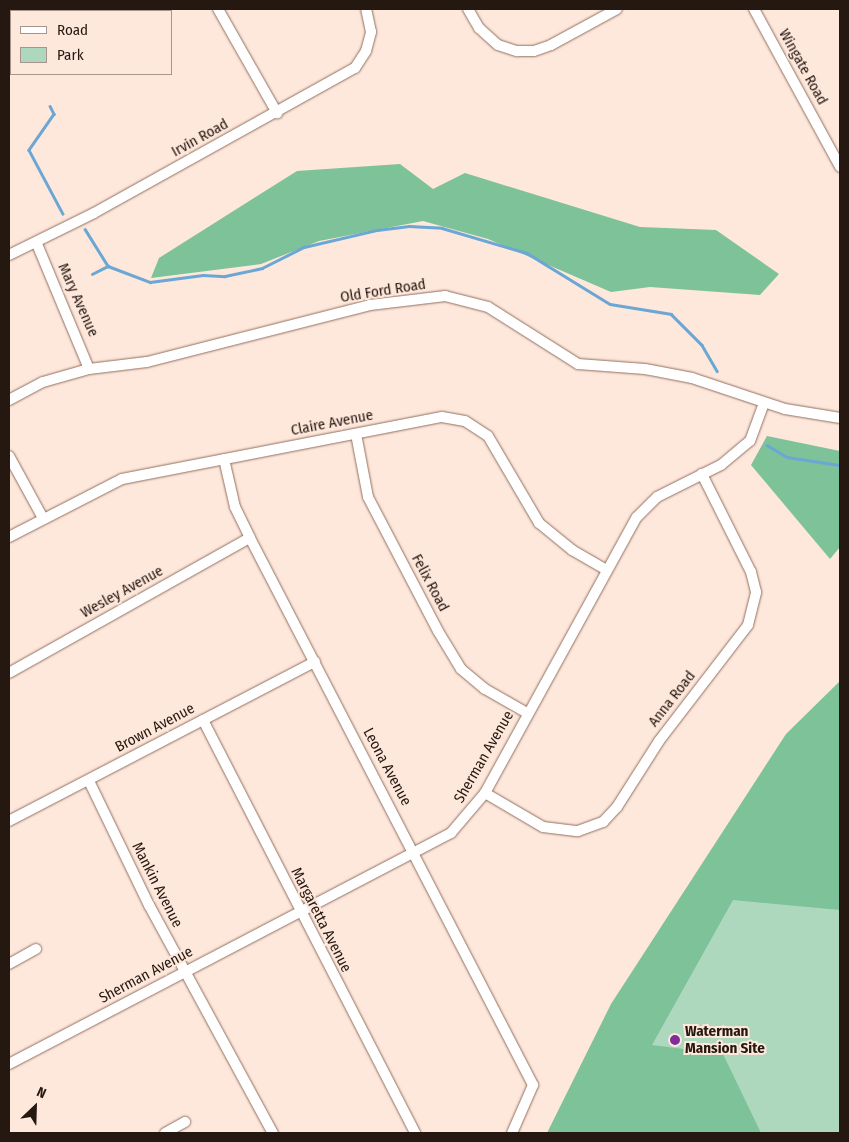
<!DOCTYPE html>
<html>
<head>
<meta charset="utf-8">
<style>
  body { margin:0 }
  #map { position:relative; width:849px; height:1142px; overflow:hidden; background:#fee7db; font-family:"Fira Sans Condensed",sans-serif }
  div>[style] { position:absolute }
  [style*='--x'] { left:calc(var(--x)*1px); top:calc(var(--y)*1px); width:calc(var(--w)*1px); rotate:calc(var(--a)*1deg) }
  .green>* { inset:0; background:#aed8be }
  .forest>* { inset:0; background:#7dc299 }
  .stream>* { height:2.5px; margin:-1.25px; padding:0 1.25px; transform-origin:1.25px; border-radius:1.25px; background:#6aa7d4 }
  .roads { filter:drop-shadow(0 0 1px #917060) drop-shadow(0 0 1px #917060) }
  .minor>* { height:10px; margin:-5px; padding:0 5px; transform-origin:5px; border-radius:5px; background:#fff }
  .dots>* { width:14px; height:14px; translate:-50% -50%; box-sizing:border-box; border:2px solid #fee7db; border-radius:50% }
  span { translate:-50% -50%; white-space:nowrap; text-align:center; line-height:1.15; -webkit-text-stroke:4px #fee7db; paint-order:stroke }
  .street-label { font-size:15px; color:#251811 }
  .poi-label { font-size:15px; color:#251811; font-weight:700 }
  .left { translate:0 -50%; text-align:left }
  .frame { position:absolute; inset:0; border:10px solid #251811; pointer-events:none }
  .legend { position:absolute; left:10px; top:10px; width:162px; height:65px; box-sizing:border-box; background:#fee7db; border:1px solid #a7948a; margin:0; padding:6px 9px; list-style:none; font-size:15px; color:#251811 }
  .legend li { display:flex; align-items:center; gap:10px; height:25px }
  .legend b { width:25px; border:1px solid #a7948a }
  .north { position:absolute; left:10px; top:1082px; width:50px; height:50px; -webkit-text-stroke:4px #fee7db; paint-order:stroke; rotate:24deg; font-size:14px; font-weight:700; line-height:20px; text-align:center; color:#251811 }
  .north::after { content:''; display:block; margin:auto; width:18px; height:22px; background:#251811; clip-path:polygon(50% 0,100% 100%,50% 72%,0 100%) }
</style>
</head>
<body>
<div id="map">
  <div class="green">
    <i style="clip-path:polygon(840px 716px,840px 1133px,571px 1133px)"></i>
  </div>
  <div class="forest">
    <i style="clip-path:polygon(400px 164px,433px 189px,465px 173px,640px 227px,716px 230px,779px 274px,760px 295px,650px 287px,611px 292px,488px 239px,423px 221px,319px 241px,261px 264px,151px 278px,159px 258px,297px 171px)"></i>
    <i style="clip-path:polygon(767px 436px,840px 451px,840px 547px,830px 559px,751px 465px)"></i>
    <i style="clip-path:polygon(840px 681px,840px 910px,733px 900px,652px 1045px,723px 1054px,761px 1133px,547px 1133px,611px 1004px,786px 734px)"></i>
  </div>
  <div class="stream">
    <i style="--x:50;--y:106;--w:9;--a:63"></i>
    <i style="--x:54;--y:114;--w:44;--a:124.8"></i>
    <i style="--x:29;--y:150;--w:72;--a:62"></i>
    <i style="--x:85;--y:229;--w:44;--a:58.1"></i>
    <i style="--x:108;--y:266;--w:45;--a:20.9"></i>
    <i style="--x:150;--y:282;--w:53;--a:-7.5"></i>
    <i style="--x:203;--y:275;--w:22;--a:3"></i>
    <i style="--x:225;--y:276;--w:38;--a:-12"></i>
    <i style="--x:262;--y:268;--w:47;--a:-26.6"></i>
    <i style="--x:304;--y:247;--w:75;--a:-13.1"></i>
    <i style="--x:377;--y:230;--w:32;--a:-7"></i>
    <i style="--x:409;--y:226;--w:33;--a:3"></i>
    <i style="--x:442;--y:228;--w:89;--a:16.4"></i>
    <i style="--x:527;--y:253;--w:97;--a:31.6"></i>
    <i style="--x:610;--y:304;--w:62;--a:9.3"></i>
    <i style="--x:671;--y:314;--w:44;--a:45"></i>
    <i style="--x:702;--y:345;--w:30;--a:60"></i>
    <i style="--x:92;--y:274;--w:18;--a:-27"></i>
    <i style="--x:767;--y:445;--w:23;--a:31"></i>
    <i style="--x:787;--y:457;--w:54;--a:8.6"></i>
  </div>
  <div class="roads">
    <div class="minor">
      <i style="--x:218;--y:9;--w:120;--a:60.4"></i>
      <i style="--x:468;--y:9;--w:22;--a:60"></i>
      <i style="--x:479;--y:28;--w:25;--a:42"></i>
      <i style="--x:498;--y:45;--w:20;--a:18"></i>
      <i style="--x:517;--y:51;--w:17;--a:0"></i>
      <i style="--x:534;--y:51;--w:18;--a:-19"></i>
      <i style="--x:551;--y:45;--w:75;--a:-28.6"></i>
      <i style="--x:754;--y:9;--w:180;--a:61.4"></i>
      <i style="--x:108;--y:11;--w:4;--a:-27"></i>
      <i style="--x:9;--y:66;--w:2;--a:-27"></i>
      <i style="--x:37;--y:244;--w:135;--a:67.4"></i>
      <i style="--x:9;--y:255;--w:95;--a:-26.3"></i>
      <i style="--x:94;--y:213;--w:299;--a:-29.1"></i>
      <i style="--x:355;--y:68;--w:20;--a:-57"></i>
      <i style="--x:366;--y:51;--w:20;--a:-75"></i>
      <i style="--x:371;--y:32;--w:24;--a:-102"></i>
      <i style="--x:9;--y:400;--w:38;--a:-28"></i>
      <i style="--x:43;--y:382;--w:48;--a:-15.8"></i>
      <i style="--x:89;--y:369;--w:58;--a:-6.9"></i>
      <i style="--x:147;--y:362;--w:230;--a:-14.3"></i>
      <i style="--x:370;--y:305;--w:76;--a:-6.8"></i>
      <i style="--x:445;--y:296;--w:44;--a:14.3"></i>
      <i style="--x:488;--y:307;--w:107;--a:32.3"></i>
      <i style="--x:578;--y:364;--w:67;--a:4.3"></i>
      <i style="--x:645;--y:369;--w:48;--a:10.8"></i>
      <i style="--x:692;--y:378;--w:98;--a:18.4"></i>
      <i style="--x:785;--y:409;--w:56;--a:9.3"></i>
      <i style="--x:356;--y:434;--w:64;--a:79.2"></i>
      <i style="--x:368;--y:497;--w:151;--a:62.4"></i>
      <i style="--x:438;--y:631;--w:44;--a:58.8"></i>
      <i style="--x:461;--y:669;--w:31;--a:40"></i>
      <i style="--x:485;--y:689;--w:48;--a:29.7"></i>
      <i style="--x:9;--y:456;--w:71;--a:61.3"></i>
      <i style="--x:224;--y:459;--w:49;--a:77.1"></i>
      <i style="--x:235;--y:507;--w:34;--a:64"></i>
      <i style="--x:250;--y:538;--w:616;--a:62.64"></i>
      <i style="--x:533;--y:1085;--w:52;--a:113.6"></i>
      <i style="--x:9;--y:537;--w:127;--a:-27.2"></i>
      <i style="--x:122;--y:479;--w:326;--a:-11"></i>
      <i style="--x:442;--y:417;--w:23;--a:10"></i>
      <i style="--x:465;--y:421;--w:27;--a:33"></i>
      <i style="--x:488;--y:436;--w:101;--a:59.6"></i>
      <i style="--x:539;--y:523;--w:43;--a:39.3"></i>
      <i style="--x:572;--y:550;--w:39;--a:30"></i>
      <i style="--x:9;--y:673;--w:276;--a:-29.3"></i>
      <i style="--x:203;--y:720;--w:464;--a:62.8"></i>
      <i style="--x:89;--y:781;--w:138;--a:64.2"></i>
      <i style="--x:149;--y:905;--w:260;--a:61.5"></i>
      <i style="--x:485;--y:793;--w:67;--a:30.4"></i>
      <i style="--x:543;--y:827;--w:35;--a:7"></i>
      <i style="--x:578;--y:831;--w:27;--a:-20"></i>
      <i style="--x:603;--y:822;--w:21;--a:-47"></i>
      <i style="--x:617;--y:807;--w:78;--a:-57.5"></i>
      <i style="--x:659;--y:741;--w:146;--a:-52.5"></i>
      <i style="--x:748;--y:625;--w:34;--a:-76"></i>
      <i style="--x:756;--y:592;--w:21;--a:-104"></i>
      <i style="--x:751;--y:572;--w:110;--a:-116.6"></i>
      <i style="--x:9;--y:821;--w:345;--a:-27.5"></i>
      <i style="--x:9;--y:964;--w:31;--a:-29"></i>
      <i style="--x:9;--y:1064;--w:499;--a:-27.6"></i>
      <i style="--x:451;--y:833;--w:52;--a:-49.6"></i>
      <i style="--x:485;--y:793;--w:315;--a:-61.2"></i>
      <i style="--x:637;--y:517;--w:28;--a:-45"></i>
      <i style="--x:657;--y:497;--w:72;--a:-26.6"></i>
      <i style="--x:721;--y:465;--w:38;--a:-40"></i>
      <i style="--x:750;--y:441;--w:40;--a:-69.8"></i>
      <i style="--x:165;--y:1133;--w:23;--a:-29"></i>
    </div>
  </div>
  <div class="dots">
    <i style="left:675px;top:1040px;background:#802d9c"></i>
  </div>
  <div class="street-label">
    <span style="left:803px;top:67px;rotate:61deg">Wingate Road</span>
    <span style="left:200px;top:138px;rotate:-29deg">Irvin Road</span>
    <span style="left:383px;top:291px;rotate:-9deg">Old Ford Road</span>
    <span style="left:78px;top:300px;rotate:66deg">Mary Avenue</span>
    <span style="left:332px;top:423px;rotate:-11deg">Claire Avenue</span>
    <span style="left:430px;top:583px;rotate:62deg">Felix Road</span>
    <span style="left:122px;top:592px;rotate:-29deg">Wesley Avenue</span>
    <span style="left:672px;top:699px;rotate:-52deg">Anna Road</span>
    <span style="left:155px;top:728px;rotate:-28deg">Brown Avenue</span>
    <span style="left:484px;top:757px;rotate:-60deg">Sherman Avenue</span>
    <span style="left:387px;top:767px;rotate:62deg">Leona Avenue</span>
    <span style="left:157px;top:885px;rotate:63deg">Mankin Avenue</span>
    <span style="left:321px;top:920px;rotate:63deg">Margaretta Avenue</span>
    <span style="left:146px;top:975px;rotate:-28deg">Sherman Avenue</span>
  </div>
  <div class="poi-label">
    <span class="left" style="left:685px;top:1040px">Waterman<br>Mansion Site</span>
  </div>
  <div class="frame"></div>
  <ul class="legend">
  <li><b style="height:6px;background:#fff"></b>Road</li>
  <li><b style="height:14px;background:#aed8be"></b>Park</li>
  </ul>
  <div class="north">N</div>
</div>
</body>
</html>
